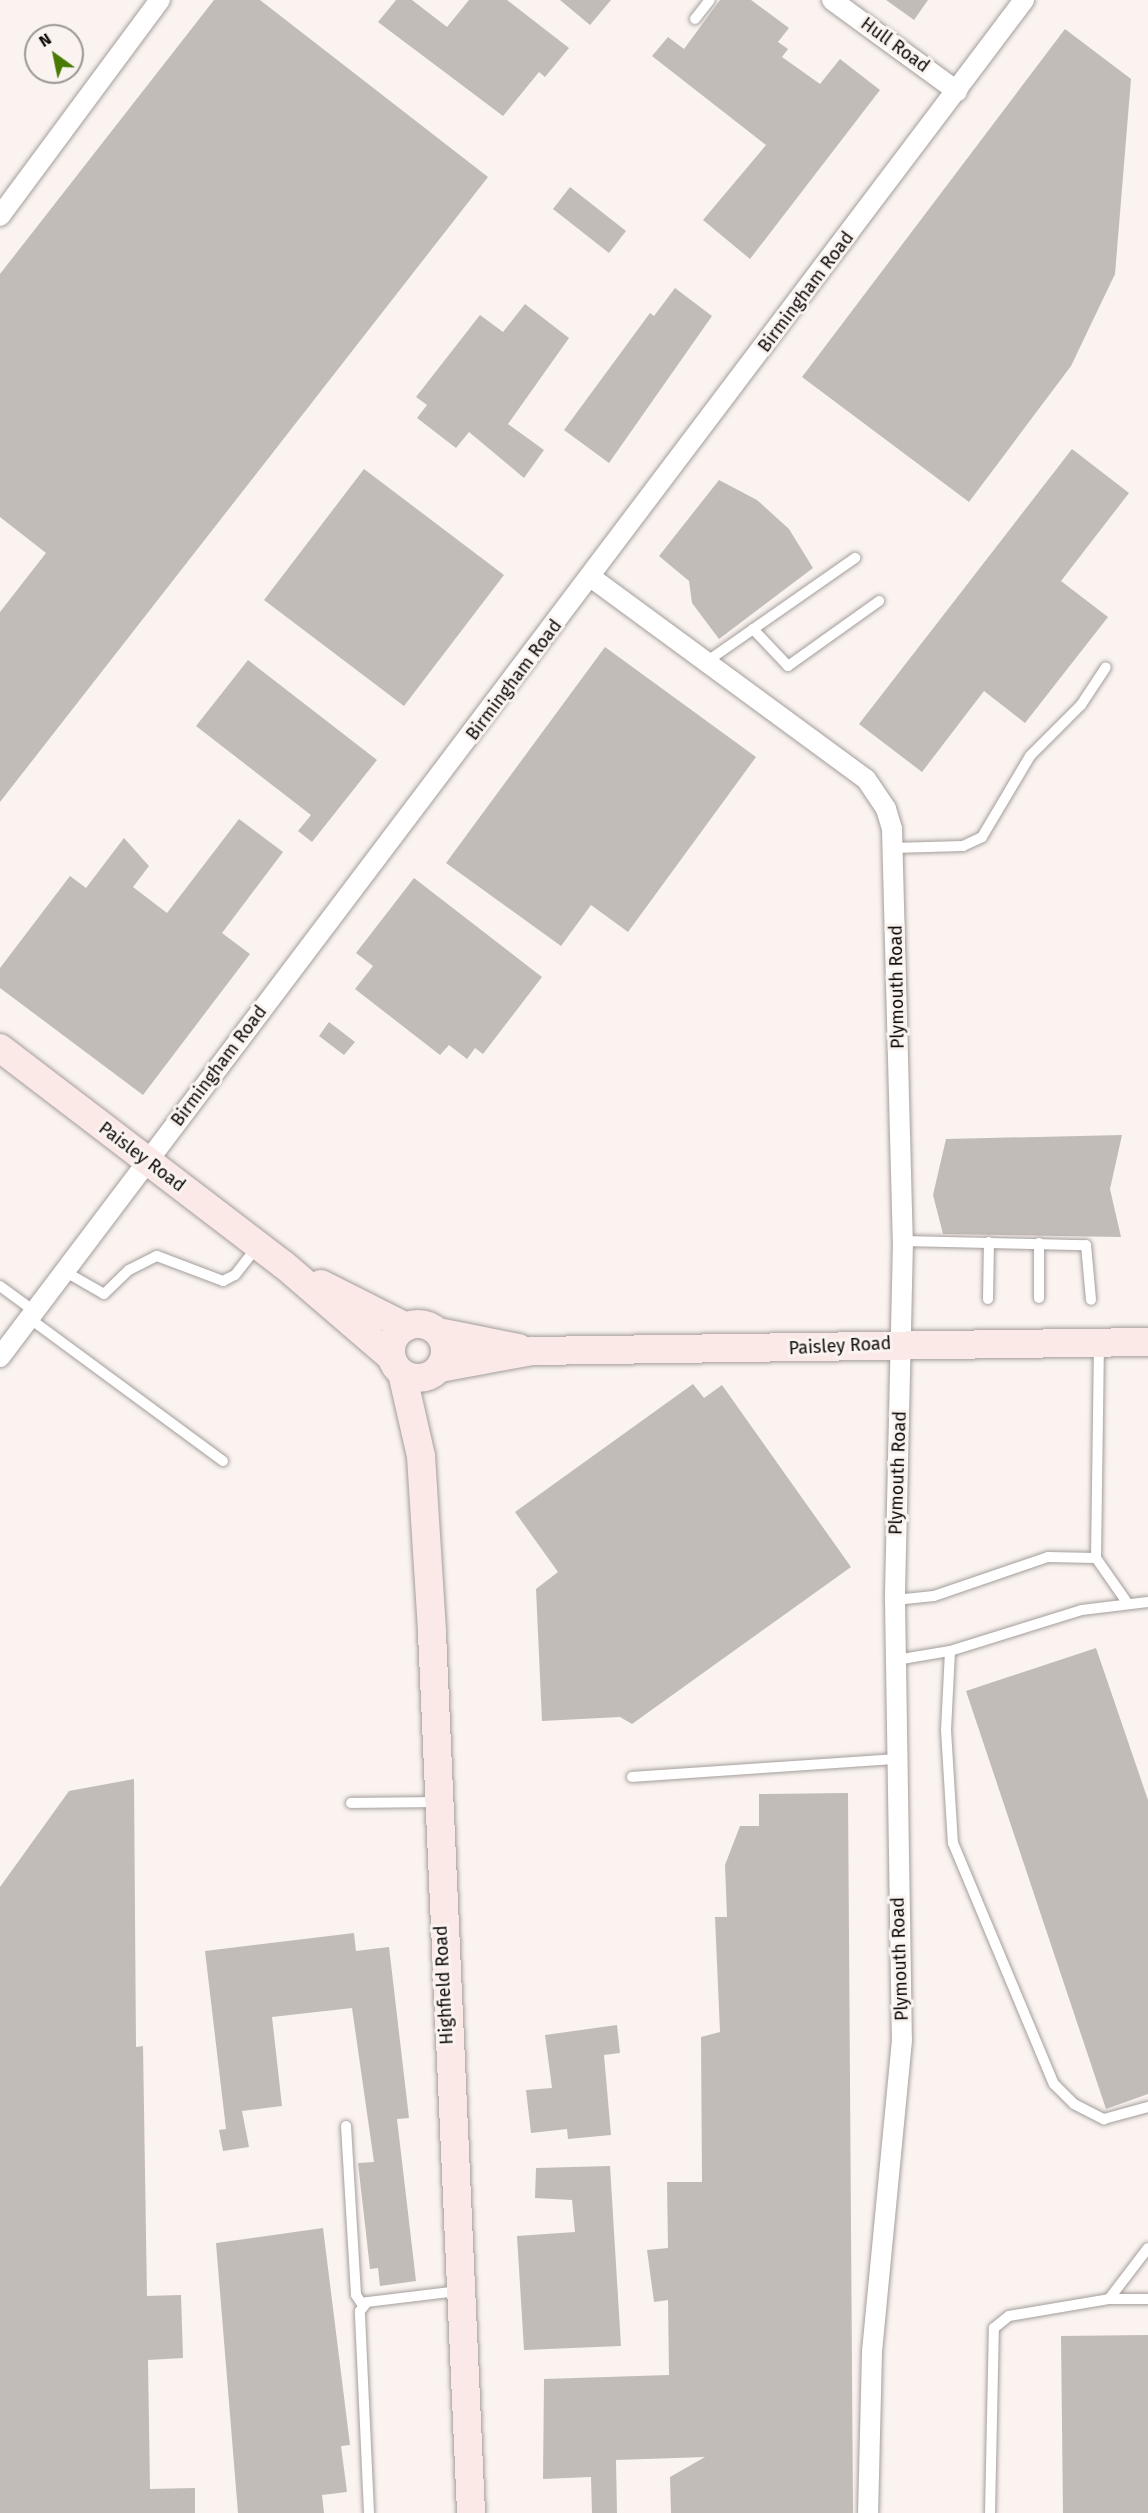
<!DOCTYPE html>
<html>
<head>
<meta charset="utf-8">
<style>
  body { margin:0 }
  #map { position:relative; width:1148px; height:2513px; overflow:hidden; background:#faf3f0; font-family:"Fira Sans",sans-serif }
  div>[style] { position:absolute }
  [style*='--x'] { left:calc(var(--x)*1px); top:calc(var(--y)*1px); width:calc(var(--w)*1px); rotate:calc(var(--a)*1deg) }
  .building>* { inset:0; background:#c2bcb8 }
  .roads { filter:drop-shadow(0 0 2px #a49e9b) drop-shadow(0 0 2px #a49e9b) }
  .lane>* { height:10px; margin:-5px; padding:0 5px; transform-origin:5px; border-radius:5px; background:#fff }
  .street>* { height:20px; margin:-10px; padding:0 10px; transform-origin:10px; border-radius:10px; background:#fff }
  .secondary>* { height:28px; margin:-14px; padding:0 14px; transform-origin:14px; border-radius:14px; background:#fbe9e8 }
  .secondary>.ring { margin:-14px; padding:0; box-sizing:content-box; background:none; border:28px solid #fbe9e8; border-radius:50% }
  span { translate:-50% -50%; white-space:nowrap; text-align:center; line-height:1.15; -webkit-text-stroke:6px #faf3f0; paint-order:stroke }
  .street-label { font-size:18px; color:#0e0c0b }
  .north { position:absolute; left:24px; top:24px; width:60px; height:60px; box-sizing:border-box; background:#faf3f0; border:2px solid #9c9794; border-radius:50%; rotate:327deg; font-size:16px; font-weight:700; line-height:24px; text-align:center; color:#0e0c0b }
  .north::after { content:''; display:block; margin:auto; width:21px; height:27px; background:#497a03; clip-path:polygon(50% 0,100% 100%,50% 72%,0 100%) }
</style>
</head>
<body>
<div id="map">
  <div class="building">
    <i style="clip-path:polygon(214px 0,260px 0,488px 177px,0 802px,0 612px,46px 553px,0 517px,0 274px)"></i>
    <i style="clip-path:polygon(396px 0,412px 0,447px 27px,469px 0,507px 0,569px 48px,545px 77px,539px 72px,503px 116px,378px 22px)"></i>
    <i style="clip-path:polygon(560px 0,611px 0,590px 25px)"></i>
    <i style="clip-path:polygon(720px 0,751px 0,789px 28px,778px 42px,788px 49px,782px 57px,820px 84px,840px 59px,880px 90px,750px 259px,703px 220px,766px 145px,652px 56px,668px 37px,684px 49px)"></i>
    <i style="clip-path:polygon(886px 0,928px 0,914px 20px)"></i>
    <i style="clip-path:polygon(1065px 29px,1131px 79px,1115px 274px,1071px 366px,969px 502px,802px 377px)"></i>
    <i style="clip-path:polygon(570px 187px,626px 231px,609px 253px,553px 209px)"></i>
    <i style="clip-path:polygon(675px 288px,712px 316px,609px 463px,564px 430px,650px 313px,654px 316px)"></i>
    <i style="clip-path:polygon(525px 304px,569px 338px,508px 424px,544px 450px,524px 478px,469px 432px,456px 448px,417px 418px,427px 405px,416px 397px,480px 315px,503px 332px)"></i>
    <i style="clip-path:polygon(1072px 449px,1129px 493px,1061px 581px,1108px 617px,1025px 723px,984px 691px,922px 772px,859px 724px)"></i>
    <i style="clip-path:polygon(364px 469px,504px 575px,404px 706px,264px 600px)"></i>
    <i style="clip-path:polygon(719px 480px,757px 500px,789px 529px,813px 568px,719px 639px,692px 603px,689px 581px,659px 556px)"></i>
    <i style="clip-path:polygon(605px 647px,756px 757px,628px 932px,591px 905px,561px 946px,446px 863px)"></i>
    <i style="clip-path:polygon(248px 660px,377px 760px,312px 842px,298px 831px,311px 815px,196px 726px)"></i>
    <i style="clip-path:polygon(239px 819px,283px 852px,222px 933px,250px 954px,143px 1095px,0 988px,0 968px,70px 876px,86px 888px,124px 838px,149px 866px,133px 887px,167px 913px)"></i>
    <i style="clip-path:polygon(414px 878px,542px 977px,483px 1054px,475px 1048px,467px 1059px,449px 1045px,440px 1055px,355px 989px,373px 966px,356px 953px)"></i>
    <i style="clip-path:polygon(329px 1022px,355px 1042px,344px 1055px,319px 1036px)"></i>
    <i style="clip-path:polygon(1122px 1135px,1110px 1189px,1121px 1237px,943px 1234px,933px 1195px,946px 1139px)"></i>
    <i style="clip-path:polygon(693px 1384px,704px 1398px,722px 1385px,851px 1567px,632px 1724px,620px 1717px,542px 1721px,536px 1589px,558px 1572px,515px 1512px)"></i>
    <i style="clip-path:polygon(1096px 1648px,1148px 1800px,1148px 2094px,1106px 2109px,966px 1691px)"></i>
    <i style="clip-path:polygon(134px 1779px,136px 2047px,143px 2046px,147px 2296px,181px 2295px,183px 2358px,148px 2360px,150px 2489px,195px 2488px,195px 2513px,0 2513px,0 1887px,69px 1791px)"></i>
    <i style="clip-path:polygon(848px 1793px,853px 2513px,671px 2513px,670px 2477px,705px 2457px,616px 2460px,617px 2513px,592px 2513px,591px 2477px,543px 2479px,544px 2379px,669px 2375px,668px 2300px,654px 2302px,647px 2250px,668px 2248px,667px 2182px,702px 2182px,701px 2037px,720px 2032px,715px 1917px,727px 1917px,725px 1865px,740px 1826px,759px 1826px,759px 1794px)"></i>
    <i style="clip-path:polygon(354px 1933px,356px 1951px,389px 1947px,409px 2118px,397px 2119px,416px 2281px,380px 2286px,378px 2268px,370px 2269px,358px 2163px,374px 2162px,352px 2008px,272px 2017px,282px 2106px,242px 2111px,249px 2147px,223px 2151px,219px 2130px,226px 2129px,205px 1951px)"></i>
    <i style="clip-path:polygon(617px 2025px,620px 2053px,604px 2055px,611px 2135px,568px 2139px,567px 2129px,531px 2133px,526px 2090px,552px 2088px,545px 2035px)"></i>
    <i style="clip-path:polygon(610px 2166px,621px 2346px,524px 2350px,517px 2236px,575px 2232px,572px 2200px,535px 2198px,536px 2168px)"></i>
    <i style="clip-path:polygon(323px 2228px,350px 2445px,341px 2446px,347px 2492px,322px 2495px,324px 2513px,238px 2513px,216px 2243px)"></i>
    <i style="clip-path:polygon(1148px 2335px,1148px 2513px,1063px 2513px,1061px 2336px)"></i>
  </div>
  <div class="roads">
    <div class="lane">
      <i style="--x:695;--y:19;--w:24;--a:-52"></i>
      <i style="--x:753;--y:629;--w:51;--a:46.6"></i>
      <i style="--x:788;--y:666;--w:112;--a:-35.5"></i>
      <i style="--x:706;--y:662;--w:182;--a:-34.9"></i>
      <i style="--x:893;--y:848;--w:70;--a:-1.6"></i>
      <i style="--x:963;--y:846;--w:21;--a:-25"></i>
      <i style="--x:982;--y:837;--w:94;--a:-59.3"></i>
      <i style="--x:1030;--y:756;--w:72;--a:-45"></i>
      <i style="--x:1081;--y:705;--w:45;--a:-56.7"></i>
      <i style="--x:903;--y:1241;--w:183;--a:1.3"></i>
      <i style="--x:1086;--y:1245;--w:55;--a:84.8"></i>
      <i style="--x:64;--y:1271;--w:46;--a:29.9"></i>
      <i style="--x:104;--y:1294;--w:35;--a:-44"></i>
      <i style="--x:129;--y:1270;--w:31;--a:-27"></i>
      <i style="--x:157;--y:1256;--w:71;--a:20.7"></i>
      <i style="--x:223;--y:1281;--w:13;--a:-27"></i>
      <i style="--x:235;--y:1275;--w:37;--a:-52"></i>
      <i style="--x:0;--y:1286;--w:42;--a:36.3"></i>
      <i style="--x:1039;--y:1298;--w:55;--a:-90"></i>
      <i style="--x:988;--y:1299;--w:57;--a:-89"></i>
      <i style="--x:29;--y:1318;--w:241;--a:36.4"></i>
      <i style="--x:1096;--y:1558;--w:214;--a:-89.2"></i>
      <i style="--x:895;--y:1600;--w:39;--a:-6"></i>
      <i style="--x:934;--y:1596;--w:120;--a:-18.9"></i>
      <i style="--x:1048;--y:1557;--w:48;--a:1.2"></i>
      <i style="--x:1096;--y:1558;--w:52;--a:55.1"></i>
      <i style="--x:950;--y:1651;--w:79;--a:92.9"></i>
      <i style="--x:946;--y:1730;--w:113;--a:86.5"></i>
      <i style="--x:953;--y:1843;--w:261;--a:67.3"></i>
      <i style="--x:1054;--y:2084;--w:28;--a:45"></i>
      <i style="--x:1074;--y:2104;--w:34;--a:27"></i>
      <i style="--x:1104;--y:2119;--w:46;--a:-15.3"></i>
      <i style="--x:896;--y:1660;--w:55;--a:-9.5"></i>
      <i style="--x:950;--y:1651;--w:138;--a:-17.3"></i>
      <i style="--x:1082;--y:1610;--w:66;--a:-6.9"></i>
      <i style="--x:632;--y:1777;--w:265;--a:-3.9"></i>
      <i style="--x:351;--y:1803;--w:85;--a:-0.7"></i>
      <i style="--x:346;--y:2126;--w:169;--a:86.6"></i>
      <i style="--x:356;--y:2295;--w:11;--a:56"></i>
      <i style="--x:1109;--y:2299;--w:39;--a:0"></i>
      <i style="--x:369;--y:2513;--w:202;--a:-92.6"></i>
      <i style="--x:360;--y:2311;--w:11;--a:-52"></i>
      <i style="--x:367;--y:2302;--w:92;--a:-6.9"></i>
      <i style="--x:990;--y:2513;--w:185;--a:-88.8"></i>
      <i style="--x:994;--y:2328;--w:19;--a:-39"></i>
      <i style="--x:1009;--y:2316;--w:101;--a:-9.6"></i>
      <i style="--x:1109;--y:2299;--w:64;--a:-52.6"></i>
    </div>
    <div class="street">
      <i style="--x:832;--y:0;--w:155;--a:36.1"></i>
      <i style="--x:0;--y:216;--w:269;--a:-53.5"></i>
      <i style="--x:592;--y:578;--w:340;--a:36.3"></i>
      <i style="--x:866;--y:779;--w:36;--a:56"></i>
      <i style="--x:886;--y:809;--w:21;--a:73"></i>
      <i style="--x:892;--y:829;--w:412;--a:88.5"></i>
      <i style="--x:903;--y:1241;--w:359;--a:91.3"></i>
      <i style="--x:895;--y:1600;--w:440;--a:89.1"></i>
      <i style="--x:902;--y:2040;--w:313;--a:95.5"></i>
      <i style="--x:872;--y:2352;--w:161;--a:91.4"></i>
      <i style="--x:0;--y:1357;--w:1700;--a:-52.96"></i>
    </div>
    <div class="secondary">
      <i style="--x:0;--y:1048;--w:357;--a:37.4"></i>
      <i style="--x:284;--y:1265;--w:141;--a:40.7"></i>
      <i style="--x:321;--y:1284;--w:95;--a:26.8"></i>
      <i class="ring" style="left:391px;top:1324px;width:26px;height:26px"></i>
      <i style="--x:438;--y:1332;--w:82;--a:11.3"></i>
      <i style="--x:440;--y:1368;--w:94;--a:-10.5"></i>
      <i style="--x:532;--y:1351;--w:616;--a:-0.84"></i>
      <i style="--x:402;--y:1373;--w:85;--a:77.1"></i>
      <i style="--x:421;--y:1456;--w:177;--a:86.4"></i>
      <i style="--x:432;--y:1633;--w:881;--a:87.46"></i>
    </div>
  </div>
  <div class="street-label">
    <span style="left:895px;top:45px;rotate:36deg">Hull Road</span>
    <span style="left:806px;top:292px;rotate:-53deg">Birmingham Road</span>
    <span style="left:514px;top:680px;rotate:-53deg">Birmingham Road</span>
    <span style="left:897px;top:987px;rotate:-91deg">Plymouth Road</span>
    <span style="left:219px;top:1066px;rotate:-53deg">Birmingham Road</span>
    <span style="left:142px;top:1157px;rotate:37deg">Paisley Road</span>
    <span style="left:840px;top:1346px;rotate:-3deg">Paisley Road</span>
    <span style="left:898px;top:1473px;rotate:-88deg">Plymouth Road</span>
    <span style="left:900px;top:1959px;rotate:-92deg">Plymouth Road</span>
    <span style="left:444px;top:1985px;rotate:-93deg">Highfield Road</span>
  </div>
  <div class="north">N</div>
</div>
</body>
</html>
